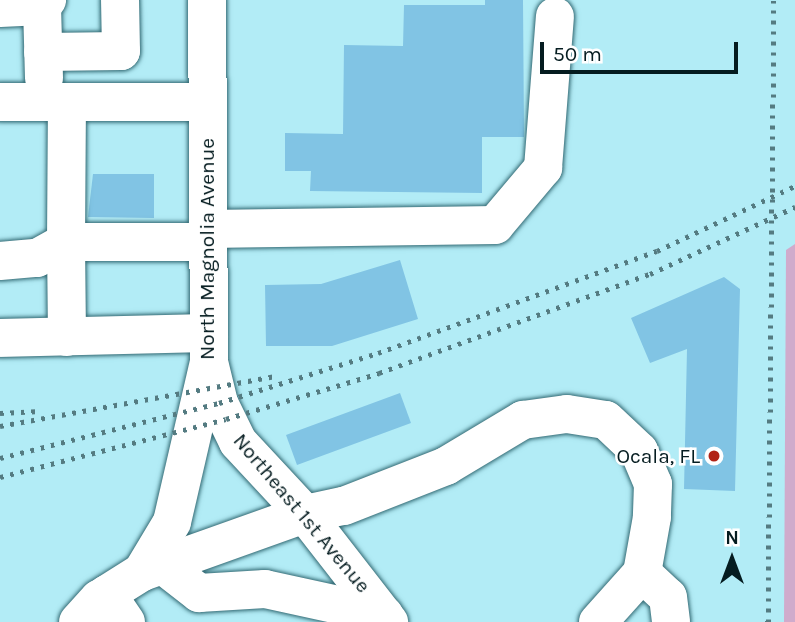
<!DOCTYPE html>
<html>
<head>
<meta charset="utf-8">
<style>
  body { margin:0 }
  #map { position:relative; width:795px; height:622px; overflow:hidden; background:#b2ecf6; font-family:Karla,sans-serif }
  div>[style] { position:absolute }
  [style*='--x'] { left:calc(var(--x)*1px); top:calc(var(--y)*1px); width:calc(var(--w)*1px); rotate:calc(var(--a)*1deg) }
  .green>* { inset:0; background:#d0abcc }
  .building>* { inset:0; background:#81c4e4 }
  .roads { filter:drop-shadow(0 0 2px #326973) drop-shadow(0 0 2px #326973) }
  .minor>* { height:38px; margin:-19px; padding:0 19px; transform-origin:19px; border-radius:19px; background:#fff }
  .major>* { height:38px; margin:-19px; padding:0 19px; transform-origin:19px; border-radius:19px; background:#fff }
  .rail>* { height:5px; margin-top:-2.5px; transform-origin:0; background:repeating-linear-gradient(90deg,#547b81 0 3.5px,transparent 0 10.5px) }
  .dots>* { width:19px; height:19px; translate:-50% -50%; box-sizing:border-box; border:4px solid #fff; border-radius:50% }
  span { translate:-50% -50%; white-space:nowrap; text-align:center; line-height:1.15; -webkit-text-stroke:5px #fff; paint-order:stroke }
  .street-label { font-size:21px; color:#051c20 }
  .poi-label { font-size:21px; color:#051c20 }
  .right { translate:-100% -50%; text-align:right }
  .north { position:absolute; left:697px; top:524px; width:70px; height:70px; -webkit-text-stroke:5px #fff; paint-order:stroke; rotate:0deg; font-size:19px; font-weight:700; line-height:28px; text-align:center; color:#051c20 }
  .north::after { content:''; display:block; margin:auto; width:24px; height:32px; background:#051c20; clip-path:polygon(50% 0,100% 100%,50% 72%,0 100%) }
  .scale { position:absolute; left:540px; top:42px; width:198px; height:32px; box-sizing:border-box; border:4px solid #051c20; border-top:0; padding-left:9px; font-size:21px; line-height:24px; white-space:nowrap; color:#051c20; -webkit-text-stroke:5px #fff; paint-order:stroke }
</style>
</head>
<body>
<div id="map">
  <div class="green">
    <i style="clip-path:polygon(795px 244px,795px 622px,784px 622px,786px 250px)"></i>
  </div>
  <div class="building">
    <i style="clip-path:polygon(485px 0,523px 0,524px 133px,524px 137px,482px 137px,482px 193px,310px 191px,311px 171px,285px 171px,285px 133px,343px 134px,344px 45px,403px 46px,404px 5px,485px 5px)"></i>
    <i style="clip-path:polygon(93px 174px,154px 174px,154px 218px,88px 217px)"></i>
    <i style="clip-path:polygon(400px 260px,418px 319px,332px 346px,266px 346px,265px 285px,321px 284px)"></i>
    <i style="clip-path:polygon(724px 277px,740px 289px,735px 491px,684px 489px,687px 349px,650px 363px,631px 318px)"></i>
    <i style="clip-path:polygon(400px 393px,411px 423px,297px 465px,286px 435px)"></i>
  </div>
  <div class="roads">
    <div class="minor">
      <i style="--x:42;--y:6;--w:72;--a:88.4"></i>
      <i style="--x:0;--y:8;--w:42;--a:-2.7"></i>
      <i style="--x:42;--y:6;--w:8;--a:-50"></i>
      <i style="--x:43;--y:52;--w:78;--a:-0.7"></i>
      <i style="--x:121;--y:51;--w:51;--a:-91.1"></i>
      <i style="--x:0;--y:102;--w:208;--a:0"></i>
      <i style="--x:207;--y:229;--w:288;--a:-0.8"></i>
      <i style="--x:495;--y:225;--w:75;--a:-49.9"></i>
      <i style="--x:543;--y:168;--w:152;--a:-85.5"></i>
      <i style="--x:0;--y:261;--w:37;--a:-5"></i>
      <i style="--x:37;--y:258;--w:33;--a:-29"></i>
      <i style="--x:66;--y:242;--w:140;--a:-89.6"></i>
      <i style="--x:67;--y:337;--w:95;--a:-90.6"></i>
      <i style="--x:66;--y:242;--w:143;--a:0"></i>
      <i style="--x:0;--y:338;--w:209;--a:-1.4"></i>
      <i style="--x:305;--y:514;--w:40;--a:-12"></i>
      <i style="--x:344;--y:506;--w:110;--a:-21.4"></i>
      <i style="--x:446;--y:466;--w:90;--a:-30.9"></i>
      <i style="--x:523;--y:420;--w:44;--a:-7.8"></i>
      <i style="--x:567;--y:414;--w:39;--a:9"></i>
      <i style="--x:606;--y:420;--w:45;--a:43.2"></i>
      <i style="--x:639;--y:451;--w:36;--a:67"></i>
      <i style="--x:653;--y:484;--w:33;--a:92"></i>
      <i style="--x:652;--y:517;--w:57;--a:100.1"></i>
      <i style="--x:642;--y:573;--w:66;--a:131.9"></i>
      <i style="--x:163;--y:565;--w:46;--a:37.9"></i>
      <i style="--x:199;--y:593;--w:66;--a:-3.5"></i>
      <i style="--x:265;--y:589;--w:122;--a:12.3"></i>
      <i style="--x:642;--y:573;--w:35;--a:43"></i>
      <i style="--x:668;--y:597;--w:25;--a:83"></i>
      <i style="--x:107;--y:594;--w:34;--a:56"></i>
    </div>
    <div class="major">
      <i style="--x:209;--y:362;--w:42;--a:76.3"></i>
      <i style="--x:219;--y:403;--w:43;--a:64"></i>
      <i style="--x:238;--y:442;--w:98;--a:47.1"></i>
      <i style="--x:305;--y:514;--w:137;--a:52.1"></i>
      <i style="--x:142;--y:572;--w:173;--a:-19.6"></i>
      <i style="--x:78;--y:622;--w:31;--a:-48"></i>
      <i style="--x:99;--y:599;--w:51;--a:-32.1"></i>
      <i style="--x:142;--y:572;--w:58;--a:-59"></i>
      <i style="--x:172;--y:522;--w:164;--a:-77"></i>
      <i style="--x:209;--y:362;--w:362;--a:-90.3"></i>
    </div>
  </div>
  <div class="rail">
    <i style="--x:0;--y:413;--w:41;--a:-2.8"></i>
    <i style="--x:0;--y:426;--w:280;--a:-10.3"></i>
    <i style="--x:0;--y:458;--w:226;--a:-14.1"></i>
    <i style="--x:219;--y:403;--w:167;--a:-17.5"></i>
    <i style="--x:378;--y:353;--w:297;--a:-20.1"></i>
    <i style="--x:657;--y:251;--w:153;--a:-25.2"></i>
    <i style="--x:0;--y:477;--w:233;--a:-14.4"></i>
    <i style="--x:226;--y:419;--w:160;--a:-16.7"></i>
    <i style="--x:379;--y:373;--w:289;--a:-20.1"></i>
    <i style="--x:650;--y:274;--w:160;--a:-24.8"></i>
    <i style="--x:768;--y:622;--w:622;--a:-89.45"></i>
  </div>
  <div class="dots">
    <i style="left:714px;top:456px;background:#b12216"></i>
  </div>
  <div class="street-label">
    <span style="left:207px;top:249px;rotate:-90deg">North Magnolia Avenue</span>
    <span style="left:302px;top:513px;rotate:50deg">Northeast 1st Avenue</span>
  </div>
  <div class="poi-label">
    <span class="right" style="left:700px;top:456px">Ocala, FL</span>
  </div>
  <div class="north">N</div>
  <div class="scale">50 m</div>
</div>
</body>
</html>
